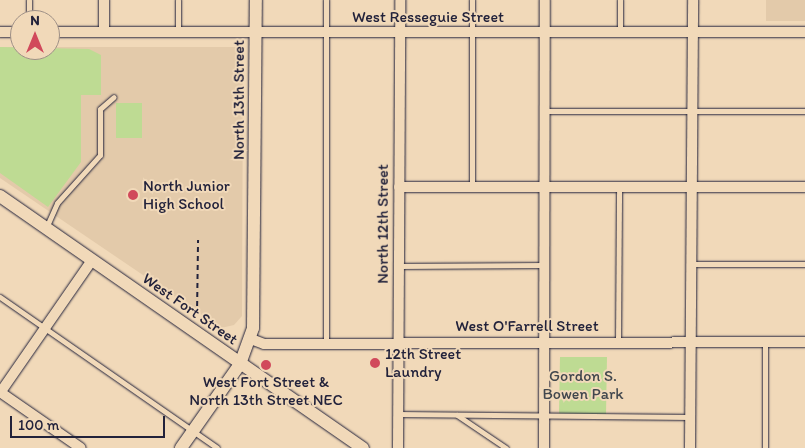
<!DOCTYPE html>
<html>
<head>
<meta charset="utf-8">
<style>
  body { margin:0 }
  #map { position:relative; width:805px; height:448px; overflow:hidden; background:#f1d9b9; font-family:Itim,sans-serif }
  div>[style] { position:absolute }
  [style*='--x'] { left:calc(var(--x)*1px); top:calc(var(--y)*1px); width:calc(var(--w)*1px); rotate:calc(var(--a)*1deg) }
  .built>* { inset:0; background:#e3caaa }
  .green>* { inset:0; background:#bedb93 }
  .path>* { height:2px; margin-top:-1px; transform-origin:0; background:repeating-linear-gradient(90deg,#22223b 0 5px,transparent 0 9px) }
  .roads { filter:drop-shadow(0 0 1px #22223b) drop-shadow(0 0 1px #22223b) }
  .service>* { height:5px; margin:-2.5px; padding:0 2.5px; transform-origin:2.5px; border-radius:2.5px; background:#f1d9b9 }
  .minor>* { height:10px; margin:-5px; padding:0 5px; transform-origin:5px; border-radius:5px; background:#f1d9b9 }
  .tertiary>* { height:12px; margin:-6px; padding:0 6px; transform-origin:6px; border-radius:6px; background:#f1d9b9 }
  .dots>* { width:14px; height:14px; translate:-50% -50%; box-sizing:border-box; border:2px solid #f1d9b9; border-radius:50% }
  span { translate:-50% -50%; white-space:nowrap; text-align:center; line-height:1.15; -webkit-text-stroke:4px #f1d9b9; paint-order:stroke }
  .street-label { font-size:16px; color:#22223b }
  .poi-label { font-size:16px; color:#22223b }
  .left { translate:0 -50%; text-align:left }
  .park-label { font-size:16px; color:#41474d }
  .north { position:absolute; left:10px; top:10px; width:50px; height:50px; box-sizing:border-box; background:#f1d9b9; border:1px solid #9e9087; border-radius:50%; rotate:0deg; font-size:14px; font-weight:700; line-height:20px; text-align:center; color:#22223b }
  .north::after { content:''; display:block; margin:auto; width:18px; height:22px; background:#d1495b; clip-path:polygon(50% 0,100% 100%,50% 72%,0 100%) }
  .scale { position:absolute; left:10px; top:416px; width:155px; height:22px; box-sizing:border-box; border:2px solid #22223b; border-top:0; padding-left:6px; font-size:15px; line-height:18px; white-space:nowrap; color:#22223b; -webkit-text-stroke:4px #f1d9b9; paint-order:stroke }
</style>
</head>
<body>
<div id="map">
  <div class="built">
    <i style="clip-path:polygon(766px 0,805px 0,805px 21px,766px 21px)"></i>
    <i style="clip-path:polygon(0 47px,243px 47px,242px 316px,234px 325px,221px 328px,0 178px)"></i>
  </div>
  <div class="green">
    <i style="clip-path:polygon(0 47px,89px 49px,101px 55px,101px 95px,81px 95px,81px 162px,48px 207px,0 173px)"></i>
    <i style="clip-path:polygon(116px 103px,142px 103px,142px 138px,116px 138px)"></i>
    <i style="clip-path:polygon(560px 357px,607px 357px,606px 415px,559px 414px)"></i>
  </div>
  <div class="path">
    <i style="--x:197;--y:315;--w:75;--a:-89.2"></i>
  </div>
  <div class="roads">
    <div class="service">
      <i style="--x:29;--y:0;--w:20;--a:90"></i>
      <i style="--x:326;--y:0;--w:341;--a:90"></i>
      <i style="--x:472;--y:0;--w:187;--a:90"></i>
      <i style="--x:178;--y:32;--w:32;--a:-90"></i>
      <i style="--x:620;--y:32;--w:32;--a:-90"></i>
      <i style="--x:545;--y:111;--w:260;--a:0"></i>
      <i style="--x:46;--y:228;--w:27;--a:-66"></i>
      <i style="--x:57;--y:203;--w:64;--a:-48.1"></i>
      <i style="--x:100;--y:155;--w:46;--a:-90"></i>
      <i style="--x:100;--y:109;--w:18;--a:-41"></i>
      <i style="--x:692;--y:264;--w:113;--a:0"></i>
      <i style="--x:399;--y:266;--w:145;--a:-0.4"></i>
      <i style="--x:0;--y:297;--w:264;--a:34.8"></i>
      <i style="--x:618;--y:342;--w:155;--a:-89.6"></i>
      <i style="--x:765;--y:342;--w:106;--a:90"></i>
      <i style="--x:398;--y:414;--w:292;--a:0.6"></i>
      <i style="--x:457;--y:415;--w:59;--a:34"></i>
    </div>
    <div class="minor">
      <i style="--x:0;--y:32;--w:20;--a:0"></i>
      <i style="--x:50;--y:32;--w:755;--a:0"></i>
      <i style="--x:104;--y:32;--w:32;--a:-90"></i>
      <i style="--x:399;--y:187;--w:406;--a:0"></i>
      <i style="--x:251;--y:339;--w:14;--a:21"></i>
      <i style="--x:264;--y:344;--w:541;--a:-0.21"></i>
      <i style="--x:0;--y:392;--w:98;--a:34.7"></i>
      <i style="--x:0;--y:393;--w:162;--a:-55.3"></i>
      <i style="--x:398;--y:448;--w:448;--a:-89.7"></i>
      <i style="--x:544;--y:448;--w:448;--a:-89.9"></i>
      <i style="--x:690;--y:448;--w:448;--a:-89.6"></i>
    </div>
    <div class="tertiary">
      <i style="--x:0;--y:196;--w:442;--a:34.8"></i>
      <i style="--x:181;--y:448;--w:103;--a:-54.9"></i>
      <i style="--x:240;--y:364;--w:38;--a:-70"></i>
      <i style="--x:253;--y:328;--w:328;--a:-89.5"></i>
    </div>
  </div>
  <div class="dots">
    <i style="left:133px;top:195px;background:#d1495b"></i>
    <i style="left:375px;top:363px;background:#d1495b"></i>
    <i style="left:266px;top:365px;background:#d1495b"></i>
  </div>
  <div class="street-label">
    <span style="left:428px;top:17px">West Resseguie Street</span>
    <span style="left:239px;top:100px;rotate:-90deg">North 13th Street</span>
    <span style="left:383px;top:224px;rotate:-90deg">North 12th Street</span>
    <span style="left:190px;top:309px;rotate:35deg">West Fort Street</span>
    <span style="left:527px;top:326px">West O'Farrell Street</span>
  </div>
  <div class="poi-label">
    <span class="left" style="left:143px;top:195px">North Junior<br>High School</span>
    <span class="left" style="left:385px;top:363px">12th Street<br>Laundry</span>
    <span style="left:266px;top:391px">West Fort Street &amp;<br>North 13th Street NEC</span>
  </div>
  <div class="park-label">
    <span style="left:583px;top:385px">Gordon S.<br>Bowen Park</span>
  </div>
  <div class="north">N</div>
  <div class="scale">100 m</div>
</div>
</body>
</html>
